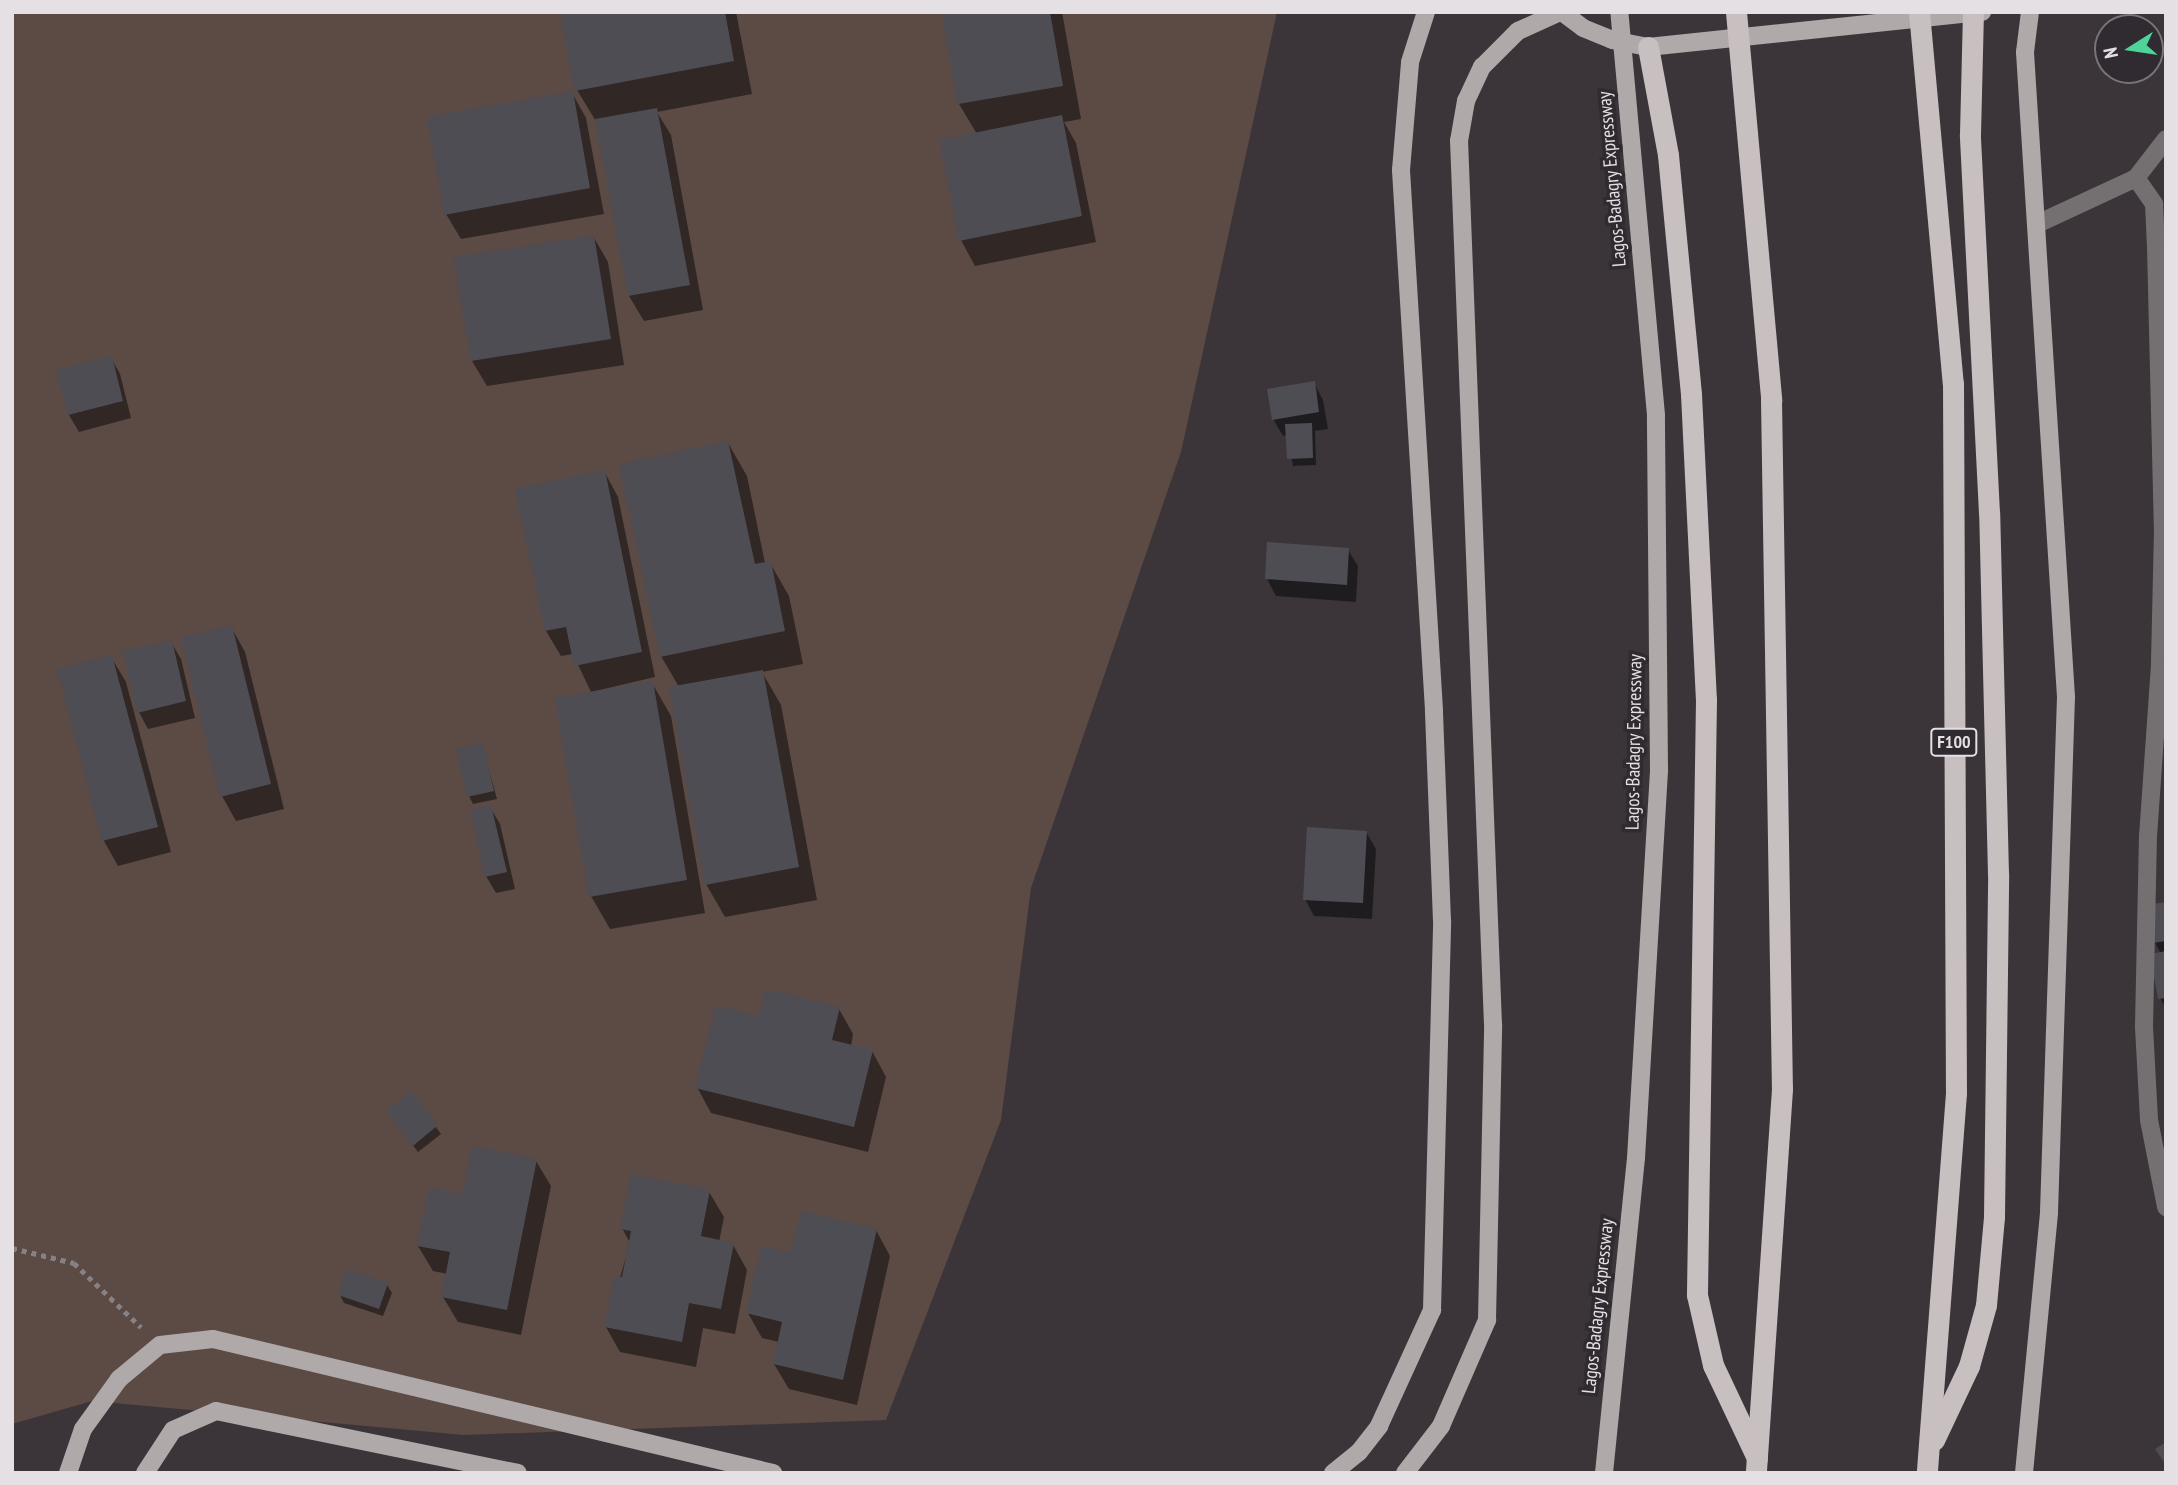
<!DOCTYPE html>
<html>
<head>
<meta charset="utf-8">
<style>
  body { margin:0 }
  #map { position:relative; width:2178px; height:1485px; overflow:hidden; background:#3b353a; font-family:"PT Sans Narrow",sans-serif }
  div>[style] { position:absolute }
  [style*='--x'] { left:calc(var(--x)*1px); top:calc(var(--y)*1px); width:calc(var(--w)*1px); rotate:calc(var(--a)*1deg) }
  .green>* { inset:0; background:#5c4a44 }
  .shadow>* { inset:0; background:#0007 }
  .building>* { inset:0; background:#4f4d54 }
  .path>* { height:4.5px; margin-top:-2.25px; transform-origin:0; background:repeating-linear-gradient(90deg,#868185 0 5px,transparent 0 10px) }
  .minor>* { height:18px; margin:-9px; padding:0 9px; transform-origin:9px; border-radius:9px; background:#747071 }
  .major>* { height:18px; margin:-9px; padding:0 9px; transform-origin:9px; border-radius:9px; background:#b0a9aa }
  .highway>* { height:21px; margin:-10.5px; padding:0 10.5px; transform-origin:10.5px; border-radius:10.5px; background:#c8bfc0 }
  span { translate:-50% -50%; white-space:nowrap; text-align:center; line-height:1.15; -webkit-text-stroke:7px #302b30; paint-order:stroke }
  .shield-label span { padding:2px 5px; background:#302b30; border:2px solid; border-radius:5px; -webkit-text-stroke-width:0 }
  .shield-label { font-size:18px; color:#e4e0e3; font-weight:700 }
  .street-label { font-size:19px; color:#e4e0e3 }
  .frame { position:absolute; inset:0; border:14px solid #e4e0e3; pointer-events:none }
  .north { position:absolute; left:2094px; top:14px; width:70px; height:70px; box-sizing:border-box; background:#302b30; border:2px solid #787378; border-radius:50%; rotate:258deg; font-size:19px; font-weight:700; line-height:28px; text-align:center; color:#e4e0e3 }
  .north::after { content:''; display:block; margin:auto; width:24px; height:32px; background:#4ed399; clip-path:polygon(50% 0,100% 100%,50% 72%,0 100%) }
</style>
</head>
<body>
<div id="map">
  <div class="green">
    <i style="clip-path:polygon(12px 12px,1277px 12px,1181px 452px,1031px 888px,1001px 1120px,886px 1420px,464px 1435px,92px 1401px,12px 1424px)"></i>
  </div>
  <div class="shadow">
    <i style="clip-path:polygon(562px 12px,736px 12px,752px 94px,657px 112px,671px 135px,703px 310px,644px 321px,629px 296px,597px 123px,577px 90px)"></i>
    <i style="clip-path:polygon(943px 12px,1062px 12px,1081px 119px,1064px 122px,1076px 143px,1096px 242px,975px 266px,961px 240px,977px 134px,959px 104px)"></i>
    <i style="clip-path:polygon(572px 93px,586px 118px,604px 214px,461px 239px,446px 214px)"></i>
    <i style="clip-path:polygon(593px 236px,608px 262px,624px 365px,487px 386px,472px 361px)"></i>
    <i style="clip-path:polygon(111px 358px,120px 374px,131px 418px,79px 432px,69px 415px,58px 371px)"></i>
    <i style="clip-path:polygon(1314px 383px,1323px 400px,1328px 429px,1315px 431px,1316px 465px,1293px 466px,1287px 435px,1283px 436px,1273px 419px)"></i>
    <i style="clip-path:polygon(728px 443px,747px 476px,765px 563px,770px 563px,789px 596px,803px 664px,762px 672px,781px 705px,817px 900px,725px 917px,706px 884px,679px 687px,661px 656px)"></i>
    <i style="clip-path:polygon(604px 471px,618px 497px,655px 677px,591px 692px,573px 654px,561px 656px,546px 631px,517px 489px)"></i>
    <i style="clip-path:polygon(1348px 550px,1358px 566px,1356px 602px,1276px 596px,1267px 579px)"></i>
    <i style="clip-path:polygon(231px 627px,245px 652px,284px 809px,236px 821px,222px 796px)"></i>
    <i style="clip-path:polygon(171px 642px,181px 659px,195px 718px,148px 729px,139px 712px)"></i>
    <i style="clip-path:polygon(111px 657px,126px 682px,171px 852px,118px 866px,104px 841px,60px 670px)"></i>
    <i style="clip-path:polygon(652px 683px,671px 716px,705px 913px,610px 929px,591px 896px)"></i>
    <i style="clip-path:polygon(482px 745px,497px 799px,473px 804px,469px 796px)"></i>
    <i style="clip-path:polygon(490px 807px,500px 824px,515px 889px,496px 893px,486px 876px)"></i>
    <i style="clip-path:polygon(1366px 832px,1376px 849px,1372px 919px,1314px 916px,1305px 899px)"></i>
    <i style="clip-path:polygon(2166px 904px,2166px 1009px,2160px 998px,2161px 954px,2155px 942px)"></i>
    <i style="clip-path:polygon(839px 1009px,853px 1034px,851px 1046px,872px 1051px,886px 1077px,868px 1152px,711px 1113px,697px 1087px,760px 1018px)"></i>
    <i style="clip-path:polygon(411px 1094px,441px 1134px,418px 1152px,388px 1112px)"></i>
    <i style="clip-path:polygon(536px 1161px,551px 1186px,521px 1335px,458px 1322px,443px 1297px,448px 1274px,433px 1271px,418px 1246px,464px 1196px)"></i>
    <i style="clip-path:polygon(709px 1192px,724px 1217px,719px 1242px,733px 1245px,747px 1270px,735px 1334px,703px 1328px,696px 1367px,620px 1352px,606px 1327px,630px 1243px,622px 1228px)"></i>
    <i style="clip-path:polygon(876px 1230px,890px 1256px,857px 1405px,789px 1389px,774px 1364px,779px 1342px,762px 1338px,748px 1313px,793px 1255px)"></i>
    <i style="clip-path:polygon(387px 1285px,392px 1293px,383px 1316px,344px 1303px,340px 1295px)"></i>
  </div>
  <div class="building">
    <i style="clip-path:polygon(560px 12px,725px 12px,734px 61px,575px 91px)"></i>
    <i style="clip-path:polygon(941px 12px,1050px 12px,1063px 86px,958px 104px)"></i>
    <i style="clip-path:polygon(573px 91px,590px 188px,444px 215px,427px 117px)"></i>
    <i style="clip-path:polygon(657px 108px,690px 285px,628px 296px,595px 119px)"></i>
    <i style="clip-path:polygon(1062px 115px,1082px 216px,959px 241px,939px 140px)"></i>
    <i style="clip-path:polygon(594px 235px,611px 339px,471px 361px,453px 257px)"></i>
    <i style="clip-path:polygon(112px 356px,123px 401px,68px 415px,56px 370px)"></i>
    <i style="clip-path:polygon(1315px 381px,1319px 412px,1272px 420px,1267px 389px)"></i>
    <i style="clip-path:polygon(1312px 423px,1313px 458px,1287px 459px,1285px 424px)"></i>
    <i style="clip-path:polygon(728px 441px,755px 564px,771px 561px,785px 631px,660px 657px,619px 464px)"></i>
    <i style="clip-path:polygon(605px 470px,642px 652px,574px 666px,566px 627px,545px 631px,515px 488px)"></i>
    <i style="clip-path:polygon(1267px 542px,1349px 548px,1347px 585px,1265px 579px)"></i>
    <i style="clip-path:polygon(232px 625px,271px 784px,220px 797px,181px 637px)"></i>
    <i style="clip-path:polygon(172px 640px,186px 701px,137px 713px,123px 651px)"></i>
    <i style="clip-path:polygon(112px 655px,158px 827px,102px 841px,57px 669px)"></i>
    <i style="clip-path:polygon(763px 670px,799px 867px,705px 885px,669px 687px)"></i>
    <i style="clip-path:polygon(653px 681px,687px 880px,589px 897px,555px 698px)"></i>
    <i style="clip-path:polygon(483px 743px,494px 791px,467px 797px,456px 749px)"></i>
    <i style="clip-path:polygon(491px 805px,507px 872px,485px 877px,470px 810px)"></i>
    <i style="clip-path:polygon(1307px 827px,1367px 831px,1363px 903px,1303px 900px)"></i>
    <i style="clip-path:polygon(2166px 902px,2166px 941px,2153px 943px,2147px 905px)"></i>
    <i style="clip-path:polygon(2166px 951px,2166px 998px,2158px 999px,2150px 954px)"></i>
    <i style="clip-path:polygon(765px 989px,840px 1007px,832px 1040px,873px 1050px,854px 1127px,695px 1088px,715px 1005px,759px 1016px)"></i>
    <i style="clip-path:polygon(411px 1091px,438px 1125px,413px 1146px,386px 1111px)"></i>
    <i style="clip-path:polygon(472px 1146px,537px 1159px,507px 1310px,441px 1297px,450px 1252px,417px 1246px,429px 1187px,463px 1194px)"></i>
    <i style="clip-path:polygon(631px 1174px,710px 1190px,701px 1236px,734px 1243px,721px 1309px,689px 1303px,682px 1342px,604px 1327px,614px 1276px,622px 1277px,631px 1231px,620px 1229px)"></i>
    <i style="clip-path:polygon(801px 1211px,877px 1229px,843px 1380px,773px 1364px,782px 1322px,746px 1313px,761px 1246px,791px 1253px)"></i>
    <i style="clip-path:polygon(346px 1269px,388px 1283px,379px 1309px,338px 1295px)"></i>
    <i style="clip-path:polygon(2166px 1442px,2166px 1465px,2155px 1449px)"></i>
  </div>
  <div class="path">
    <i style="--x:12;--y:1248;--w:64;--a:13.6"></i>
    <i style="--x:74;--y:1263;--w:93;--a:43.7"></i>
  </div>
  <div class="minor">
    <i style="--x:2136;--y:178;--w:32;--a:55"></i>
    <i style="--x:2154;--y:204;--w:43;--a:87.3"></i>
    <i style="--x:2156;--y:247;--w:283;--a:88.6"></i>
    <i style="--x:2163;--y:530;--w:135;--a:91.3"></i>
    <i style="--x:2160;--y:665;--w:170;--a:94"></i>
    <i style="--x:2148;--y:835;--w:192;--a:91.2"></i>
    <i style="--x:2144;--y:1027;--w:93;--a:86.9"></i>
    <i style="--x:2149;--y:1120;--w:89;--a:78.9"></i>
    <i style="--x:2037;--y:224;--w:109;--a:-24.9"></i>
    <i style="--x:2136;--y:178;--w:49;--a:-52.4"></i>
  </div>
  <div class="major">
    <i style="--x:1562;--y:12;--w:26;--a:37"></i>
    <i style="--x:1583;--y:28;--w:31;--a:22"></i>
    <i style="--x:1612;--y:40;--w:37;--a:11"></i>
    <i style="--x:1648;--y:47;--w:336;--a:-6"></i>
    <i style="--x:68;--y:1473;--w:46;--a:-71.2"></i>
    <i style="--x:83;--y:1429;--w:62;--a:-54.2"></i>
    <i style="--x:119;--y:1379;--w:53;--a:-39.7"></i>
    <i style="--x:160;--y:1345;--w:53;--a:-6.5"></i>
    <i style="--x:213;--y:1339;--w:576;--a:13.46"></i>
    <i style="--x:145;--y:1473;--w:51;--a:-56.9"></i>
    <i style="--x:173;--y:1430;--w:47;--a:-23.8"></i>
    <i style="--x:216;--y:1411;--w:308;--a:11.6"></i>
    <i style="--x:1333;--y:1473;--w:33;--a:-39"></i>
    <i style="--x:1359;--y:1452;--w:33;--a:-52"></i>
    <i style="--x:1379;--y:1426;--w:128;--a:-65.4"></i>
    <i style="--x:1432;--y:1310;--w:389;--a:-88.5"></i>
    <i style="--x:1442;--y:921;--w:211;--a:-92.2"></i>
    <i style="--x:1434;--y:710;--w:541;--a:-93.5"></i>
    <i style="--x:1401;--y:170;--w:108;--a:-85.2"></i>
    <i style="--x:1410;--y:62;--w:52;--a:-72.3"></i>
    <i style="--x:1405;--y:1473;--w:59;--a:-52.5"></i>
    <i style="--x:1441;--y:1426;--w:116;--a:-66.5"></i>
    <i style="--x:1487;--y:1320;--w:295;--a:-88.8"></i>
    <i style="--x:1493;--y:1025;--w:885;--a:-92.2"></i>
    <i style="--x:1459;--y:141;--w:41;--a:-80.1"></i>
    <i style="--x:1466;--y:101;--w:38;--a:-65"></i>
    <i style="--x:1482;--y:67;--w:51;--a:-45"></i>
    <i style="--x:1518;--y:31;--w:46;--a:-24.3"></i>
    <i style="--x:1604;--y:1473;--w:317;--a:-84.2"></i>
    <i style="--x:1636;--y:1158;--w:389;--a:-86.6"></i>
    <i style="--x:1659;--y:770;--w:355;--a:-90.5"></i>
    <i style="--x:1656;--y:415;--w:405;--a:-95.2"></i>
    <i style="--x:2024;--y:1473;--w:262;--a:-84.5"></i>
    <i style="--x:2049;--y:1212;--w:515;--a:-88.11"></i>
    <i style="--x:2066;--y:697;--w:646;--a:-93.64"></i>
    <i style="--x:2025;--y:52;--w:40;--a:-82.9"></i>
  </div>
  <div class="highway">
    <i style="--x:1736;--y:12;--w:390;--a:84.8"></i>
    <i style="--x:1771;--y:400;--w:689;--a:89.09"></i>
    <i style="--x:1782;--y:1089;--w:385;--a:93.9"></i>
    <i style="--x:1919;--y:12;--w:373;--a:84.8"></i>
    <i style="--x:1953;--y:383;--w:710;--a:89.76"></i>
    <i style="--x:1956;--y:1093;--w:381;--a:94.4"></i>
    <i style="--x:1648;--y:47;--w:110;--a:79.5"></i>
    <i style="--x:1668;--y:155;--w:240;--a:84.5"></i>
    <i style="--x:1691;--y:394;--w:306;--a:87.2"></i>
    <i style="--x:1706;--y:700;--w:595;--a:90.87"></i>
    <i style="--x:1697;--y:1295;--w:72;--a:77.1"></i>
    <i style="--x:1713;--y:1365;--w:103;--a:64.7"></i>
    <i style="--x:1934;--y:1440;--w:82;--a:-64.7"></i>
    <i style="--x:1969;--y:1366;--w:63;--a:-74.4"></i>
    <i style="--x:1986;--y:1305;--w:88;--a:-84.8"></i>
    <i style="--x:1994;--y:1217;--w:343;--a:-89.3"></i>
    <i style="--x:1998;--y:874;--w:361;--a:-91.4"></i>
    <i style="--x:1989;--y:513;--w:379;--a:-92.9"></i>
    <i style="--x:1970;--y:134;--w:119;--a:-88.6"></i>
  </div>
  <div class="shield-label">
    <span style="left:1954px;top:742px">F100</span>
  </div>
  <div class="street-label">
    <span style="left:1612px;top:179px;rotate:-95deg">Lagos-Badagry Expressway</span>
    <span style="left:1634px;top:742px;rotate:-89deg">Lagos-Badagry Expressway</span>
    <span style="left:1598px;top:1306px;rotate:-84deg">Lagos-Badagry Expressway</span>
  </div>
  <div class="frame"></div>
  <div class="north">N</div>
</div>
</body>
</html>
